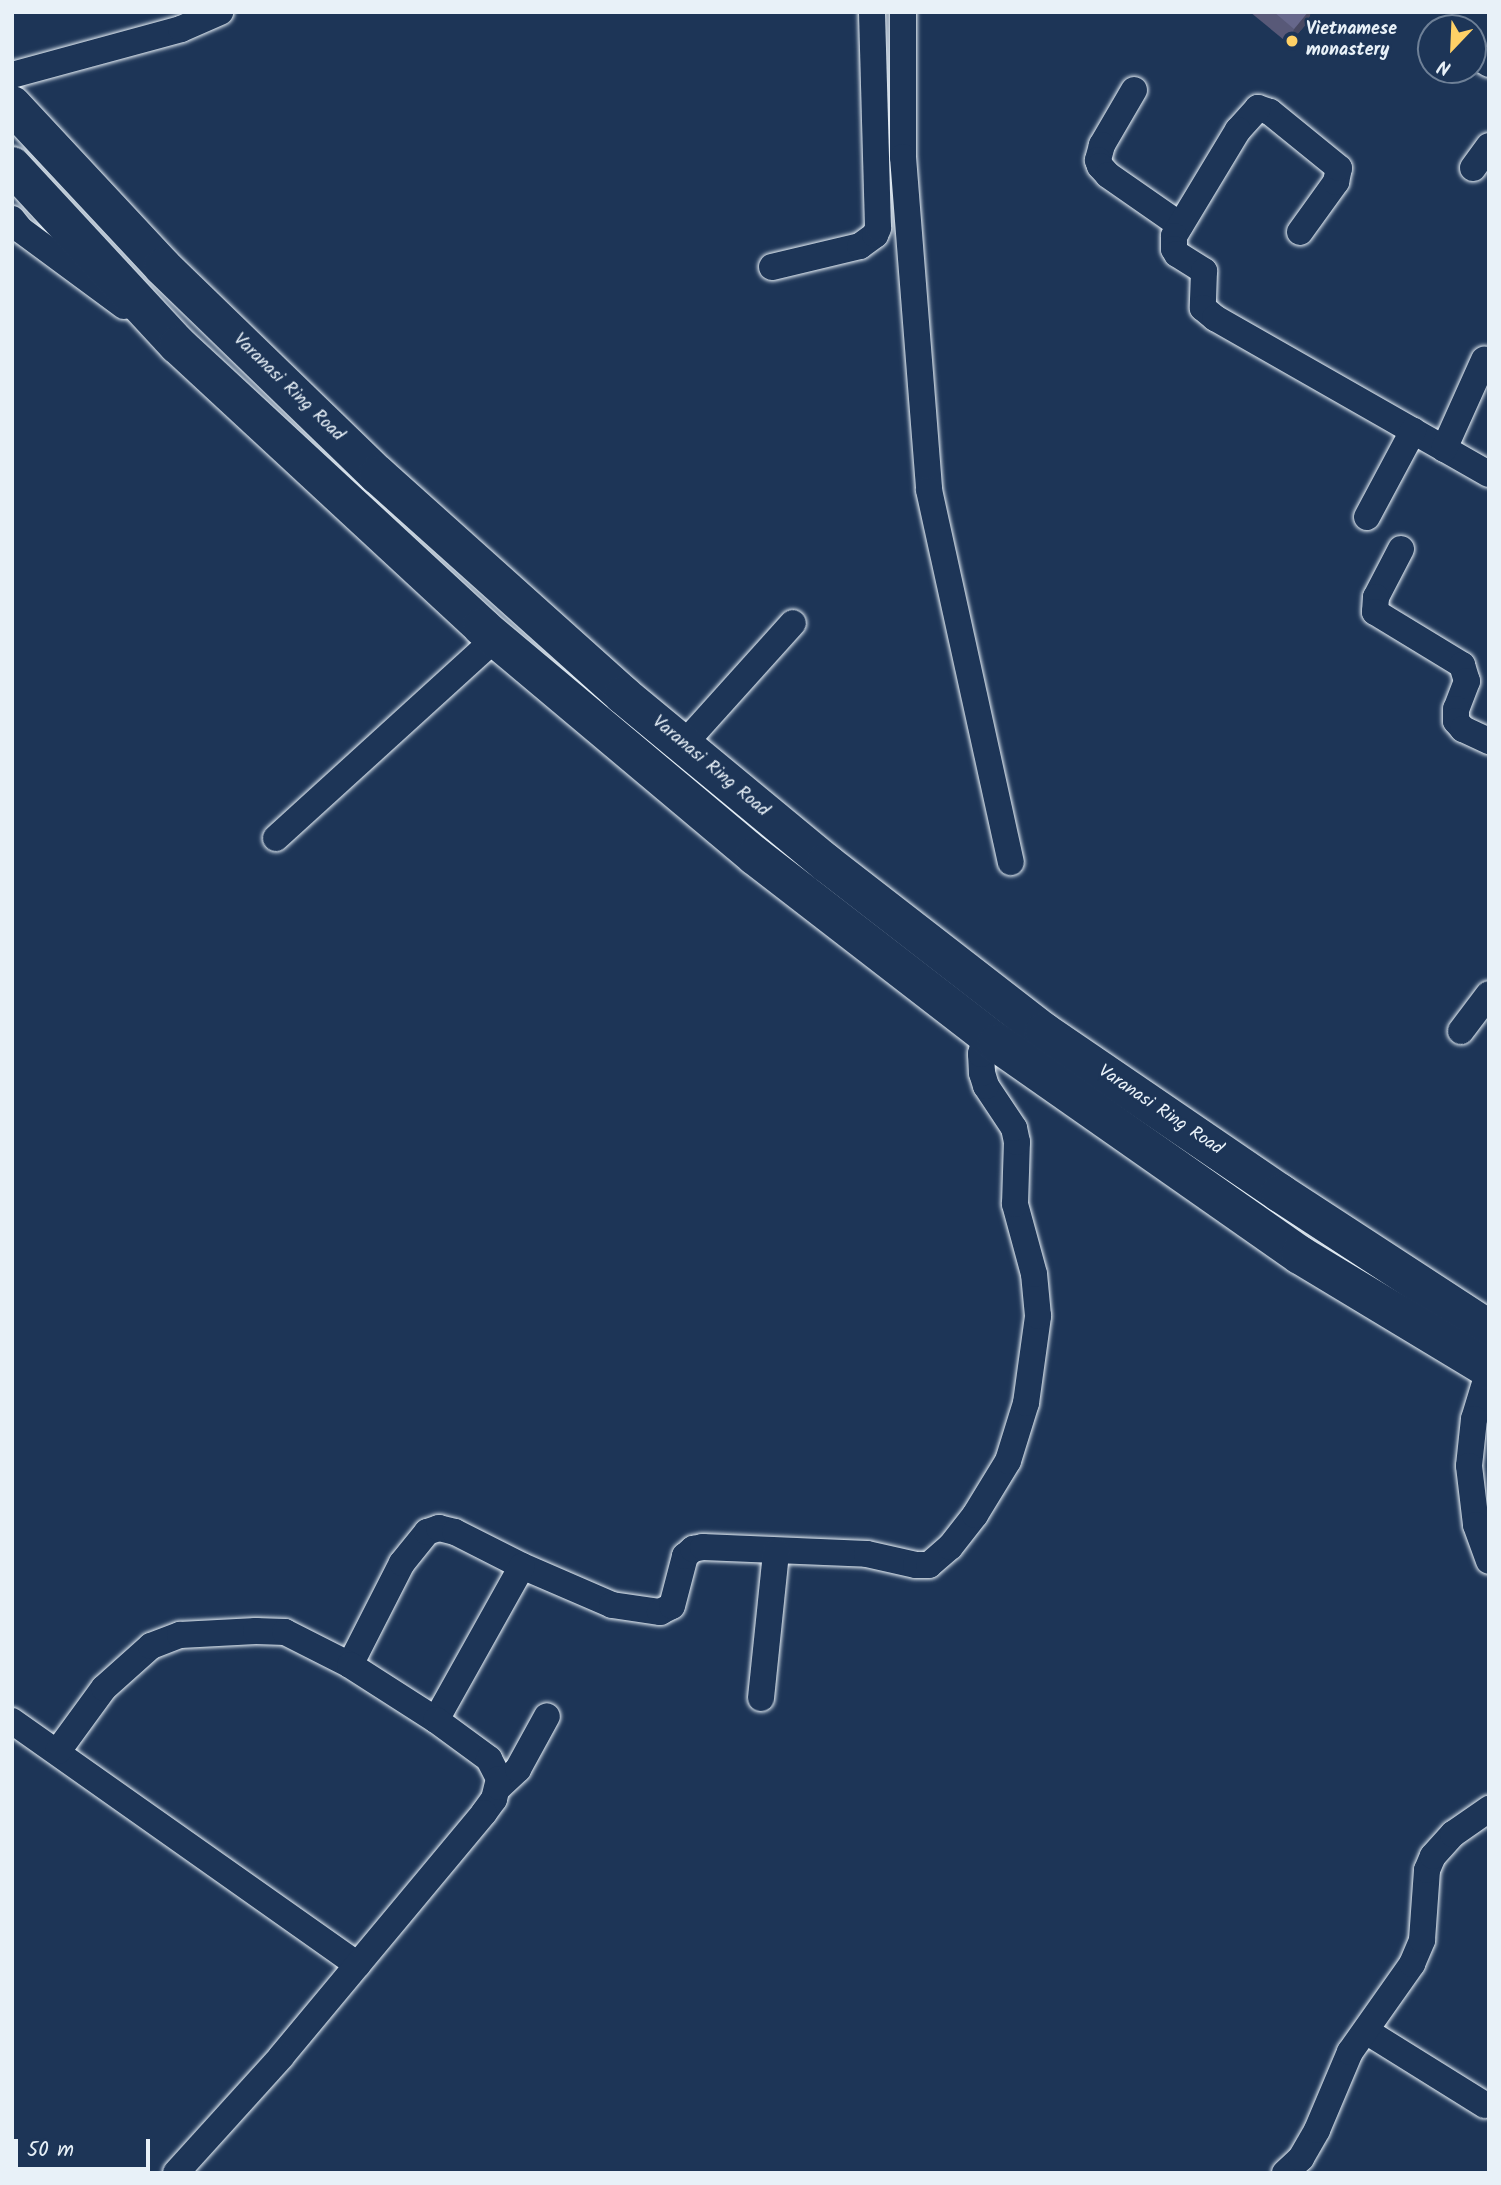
<!DOCTYPE html>
<html>
<head>
<meta charset="utf-8">
<style>
  body { margin:0 }
  #map { position:relative; width:1501px; height:2185px; overflow:hidden; background:#1d3557; font-family:Kalam,sans-serif }
  div>[style] { position:absolute }
  [style*='--x'] { left:calc(var(--x)*1px); top:calc(var(--y)*1px); width:calc(var(--w)*1px); rotate:calc(var(--a)*1deg) }
  .roads { filter:drop-shadow(0 0 2px #e8f1f8) drop-shadow(0 0 2px #e8f1f8) }
  .minor>* { height:26px; margin:-13px; padding:0 13px; transform-origin:13px; border-radius:13px; background:#1d3557 }
  .highway>* { height:38px; margin:-19px; padding:0 19px; transform-origin:19px; border-radius:19px; background:#1d3557 }
  .wall>* { inset:0; background:#585978 }
  .shaded-wall>* { inset:0; background:#474861 }
  .building>* { inset:0; background:#66678b }
  .dots>* { width:19px; height:19px; translate:-50% -50%; box-sizing:border-box; border:4px solid #1d3557; border-radius:50% }
  span { translate:-50% -50%; white-space:nowrap; text-align:center; line-height:1.15; -webkit-text-stroke:5px #1d3557; paint-order:stroke }
  .poi-label { font-size:18px; color:#e8f1f8; font-weight:700 }
  .left { translate:0 -50%; text-align:left }
  .street-label { font-size:18px; color:#e8f1f8 }
  .frame { position:absolute; inset:0; border:14px solid #e8f1f8; pointer-events:none }
  .north { position:absolute; left:1417px; top:14px; width:70px; height:70px; box-sizing:border-box; background:#1d3557; border:2px solid #6e8097; border-radius:50%; rotate:203deg; font-size:19px; font-weight:700; line-height:28px; text-align:center; color:#e8f1f8 }
  .north::after { content:''; display:block; margin:auto; width:24px; height:32px; background:#ffd166; clip-path:polygon(50% 0,100% 100%,50% 72%,0 100%) }
  .scale { position:absolute; left:14px; top:2139px; width:136px; height:32px; box-sizing:border-box; border:4px solid #e8f1f8; border-top:0; padding-left:9px; font-size:21px; line-height:24px; white-space:nowrap; color:#e8f1f8; -webkit-text-stroke:5px #1d3557; paint-order:stroke }
</style>
</head>
<body>
<div id="map">
  <div class="roads">
    <div class="minor">
      <i style="--x:903;--y:12;--w:145;--a:90"></i>
      <i style="--x:903;--y:157;--w:334;--a:85.5"></i>
      <i style="--x:929;--y:490;--w:381;--a:77.6"></i>
      <i style="--x:1473;--y:54;--w:19;--a:32"></i>
      <i style="--x:12;--y:75;--w:175;--a:-15.2"></i>
      <i style="--x:181;--y:29;--w:43;--a:-23.6"></i>
      <i style="--x:1134;--y:90;--w:64;--a:120.2"></i>
      <i style="--x:1102;--y:145;--w:16;--a:105"></i>
      <i style="--x:1098;--y:160;--w:6;--a:72"></i>
      <i style="--x:1100;--y:166;--w:12;--a:48"></i>
      <i style="--x:1108;--y:175;--w:88;--a:34.8"></i>
      <i style="--x:1473;--y:168;--w:27;--a:-54"></i>
      <i style="--x:12;--y:219;--w:14;--a:51"></i>
      <i style="--x:21;--y:230;--w:128;--a:36.4"></i>
      <i style="--x:1300;--y:232;--w:62;--a:-54.2"></i>
      <i style="--x:1336;--y:182;--w:14;--a:-78"></i>
      <i style="--x:1339;--y:168;--w:89;--a:-140.9"></i>
      <i style="--x:1270;--y:112;--w:13;--a:-162"></i>
      <i style="--x:1258;--y:108;--w:30;--a:132"></i>
      <i style="--x:1238;--y:130;--w:124;--a:121.1"></i>
      <i style="--x:1174;--y:236;--w:13;--a:90"></i>
      <i style="--x:1174;--y:249;--w:6;--a:59"></i>
      <i style="--x:1177;--y:254;--w:32;--a:32"></i>
      <i style="--x:1204;--y:271;--w:37;--a:92"></i>
      <i style="--x:1203;--y:308;--w:16;--a:40"></i>
      <i style="--x:1215;--y:318;--w:315;--a:29.7"></i>
      <i style="--x:772;--y:267;--w:90;--a:-13.4"></i>
      <i style="--x:860;--y:246;--w:19;--a:-36"></i>
      <i style="--x:875;--y:235;--w:8;--a:-67"></i>
      <i style="--x:878;--y:228;--w:216;--a:-91.6"></i>
      <i style="--x:1444;--y:449;--w:98;--a:-65.8"></i>
      <i style="--x:1367;--y:517;--w:98;--a:-61.9"></i>
      <i style="--x:1401;--y:549;--w:54;--a:117.5"></i>
      <i style="--x:1376;--y:597;--w:15;--a:94"></i>
      <i style="--x:1375;--y:612;--w:102;--a:31.3"></i>
      <i style="--x:1462;--y:665;--w:17;--a:73"></i>
      <i style="--x:1467;--y:681;--w:30;--a:111"></i>
      <i style="--x:1456;--y:709;--w:12;--a:90"></i>
      <i style="--x:1456;--y:721;--w:11;--a:49"></i>
      <i style="--x:1463;--y:729;--w:29;--a:25"></i>
      <i style="--x:683;--y:745;--w:164;--a:-48"></i>
      <i style="--x:276;--y:838;--w:297;--a:-42.3"></i>
      <i style="--x:1461;--y:1031;--w:46;--a:-52.9"></i>
      <i style="--x:1489;--y:1370;--w:51;--a:107"></i>
      <i style="--x:1474;--y:1419;--w:47;--a:96.1"></i>
      <i style="--x:1469;--y:1466;--w:59;--a:83.2"></i>
      <i style="--x:1476;--y:1525;--w:38;--a:70"></i>
      <i style="--x:350;--y:1665;--w:114;--a:-63"></i>
      <i style="--x:402;--y:1563;--w:40;--a:-51"></i>
      <i style="--x:427;--y:1532;--w:13;--a:-18"></i>
      <i style="--x:439;--y:1528;--w:16;--a:14"></i>
      <i style="--x:455;--y:1532;--w:75;--a:26.9"></i>
      <i style="--x:522;--y:1566;--w:98;--a:23.4"></i>
      <i style="--x:612;--y:1605;--w:49;--a:8.3"></i>
      <i style="--x:660;--y:1612;--w:13;--a:-27"></i>
      <i style="--x:672;--y:1606;--w:52;--a:-75.4"></i>
      <i style="--x:685;--y:1556;--w:11;--a:-41"></i>
      <i style="--x:693;--y:1549;--w:10;--a:-11"></i>
      <i style="--x:703;--y:1547;--w:164;--a:2.4"></i>
      <i style="--x:867;--y:1554;--w:50;--a:12.7"></i>
      <i style="--x:916;--y:1565;--w:13;--a:0"></i>
      <i style="--x:929;--y:1565;--w:28;--a:-41"></i>
      <i style="--x:950;--y:1547;--w:41;--a:-52"></i>
      <i style="--x:975;--y:1515;--w:63;--a:-58.6"></i>
      <i style="--x:1008;--y:1461;--w:61;--a:-72.8"></i>
      <i style="--x:1026;--y:1403;--w:88;--a:-82.1"></i>
      <i style="--x:1038;--y:1316;--w:42;--a:-95.4"></i>
      <i style="--x:1034;--y:1274;--w:73;--a:-105.2"></i>
      <i style="--x:1015;--y:1204;--w:62;--a:-88.2"></i>
      <i style="--x:1017;--y:1142;--w:14;--a:-102"></i>
      <i style="--x:1014;--y:1128;--w:50;--a:-123.7"></i>
      <i style="--x:986;--y:1086;--w:14;--a:-107"></i>
      <i style="--x:982;--y:1073;--w:19;--a:-93"></i>
      <i style="--x:981;--y:1054;--w:21;--a:-76"></i>
      <i style="--x:761;--y:1698;--w:147;--a:-84.1"></i>
      <i style="--x:436;--y:1720;--w:176;--a:-60.8"></i>
      <i style="--x:12;--y:1721;--w:423;--a:35.2"></i>
      <i style="--x:58;--y:1751;--w:78;--a:-53.9"></i>
      <i style="--x:104;--y:1688;--w:63;--a:-41.8"></i>
      <i style="--x:151;--y:1646;--w:31;--a:-21"></i>
      <i style="--x:180;--y:1635;--w:76;--a:-3"></i>
      <i style="--x:256;--y:1631;--w:29;--a:2"></i>
      <i style="--x:285;--y:1632;--w:73;--a:26.9"></i>
      <i style="--x:350;--y:1665;--w:102;--a:32.6"></i>
      <i style="--x:436;--y:1720;--w:66;--a:36.3"></i>
      <i style="--x:489;--y:1759;--w:22;--a:63"></i>
      <i style="--x:499;--y:1779;--w:21;--a:104"></i>
      <i style="--x:494;--y:1799;--w:17;--a:126"></i>
      <i style="--x:484;--y:1813;--w:317;--a:129.8"></i>
      <i style="--x:281;--y:2057;--w:156;--a:132.2"></i>
      <i style="--x:499;--y:1787;--w:26;--a:-43"></i>
      <i style="--x:518;--y:1769;--w:60;--a:-61.3"></i>
      <i style="--x:1366;--y:2031;--w:140;--a:31.9"></i>
      <i style="--x:1285;--y:2173;--w:22;--a:-43"></i>
      <i style="--x:1301;--y:2158;--w:32;--a:-60"></i>
      <i style="--x:1317;--y:2130;--w:85;--a:-67.1"></i>
      <i style="--x:1350;--y:2052;--w:108;--a:-54.8"></i>
      <i style="--x:1412;--y:1964;--w:26;--a:-67"></i>
      <i style="--x:1422;--y:1940;--w:70;--a:-85.9"></i>
      <i style="--x:1427;--y:1870;--w:15;--a:-67"></i>
      <i style="--x:1433;--y:1856;--w:30;--a:-48"></i>
      <i style="--x:1453;--y:1834;--w:44;--a:-34.8"></i>
    </div>
    <div class="highway">
      <i style="--x:12;--y:105;--w:221;--a:47"></i>
      <i style="--x:163;--y:267;--w:299;--a:44.1"></i>
      <i style="--x:378;--y:475;--w:329;--a:41.9"></i>
      <i style="--x:623;--y:695;--w:264;--a:39.6"></i>
      <i style="--x:826;--y:863;--w:276;--a:37.8"></i>
      <i style="--x:1044;--y:1032;--w:286;--a:34.3"></i>
      <i style="--x:1280;--y:1193;--w:249;--a:33.1"></i>
      <i style="--x:12;--y:166;--w:244;--a:47.2"></i>
      <i style="--x:178;--y:345;--w:415;--a:42.8"></i>
      <i style="--x:482;--y:627;--w:356;--a:40"></i>
      <i style="--x:755;--y:856;--w:306;--a:37.7"></i>
      <i style="--x:997;--y:1043;--w:370;--a:35"></i>
      <i style="--x:1300;--y:1255;--w:221;--a:31.1"></i>
    </div>
  </div>
  <div class="wall">
    <i style="clip-path:polygon(1250px 12px,1311px 12px,1307px 23px,1289px 44px)"></i>
  </div>
  <div class="shaded-wall">
    <i style="clip-path:polygon(1308px 12px,1311px 12px,1307px 23px,1289px 44px,1294px 29px)"></i>
  </div>
  <div class="building">
    <i style="clip-path:polygon(1274px 12px,1308px 12px,1294px 29px)"></i>
  </div>
  <div class="dots">
    <i style="left:1292px;top:41px;background:#ffd166"></i>
  </div>
  <div class="poi-label">
    <span class="left" style="left:1306px;top:41px">Vietnamese<br>monastery</span>
  </div>
  <div class="street-label">
    <span style="left:288px;top:388px;rotate:44deg">Varanasi Ring Road</span>
    <span style="left:710px;top:767px;rotate:40deg">Varanasi Ring Road</span>
    <span style="left:1160px;top:1111px;rotate:34deg">Varanasi Ring Road</span>
  </div>
  <div class="frame"></div>
  <div class="north">N</div>
  <div class="scale">50 m</div>
</div>
</body>
</html>
